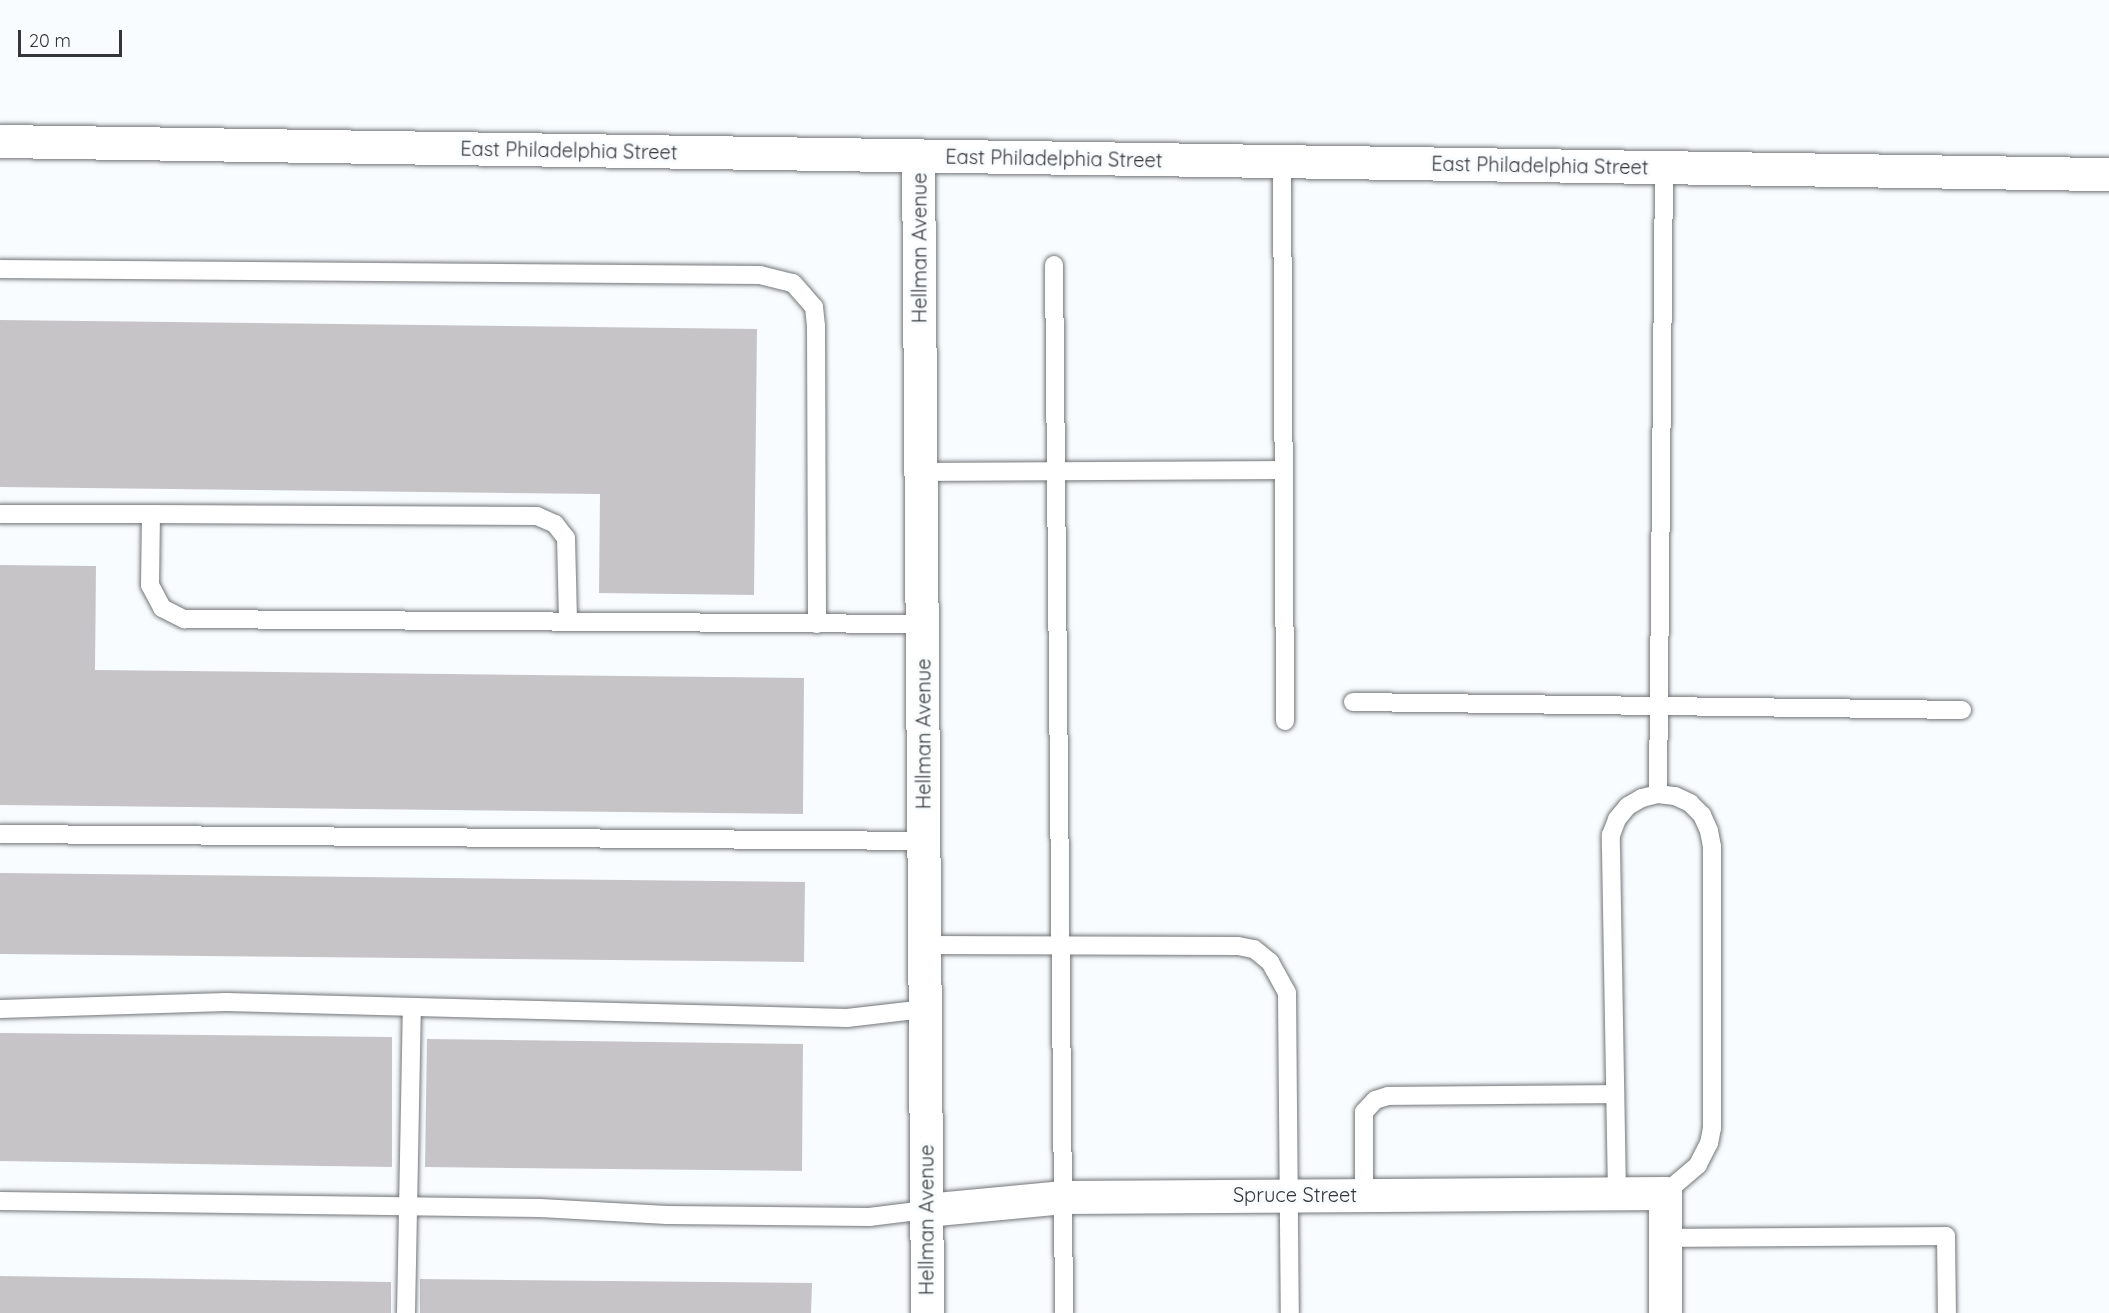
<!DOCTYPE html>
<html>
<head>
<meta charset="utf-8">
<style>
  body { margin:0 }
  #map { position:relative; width:2109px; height:1313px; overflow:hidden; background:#f8fcff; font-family:Quicksand,sans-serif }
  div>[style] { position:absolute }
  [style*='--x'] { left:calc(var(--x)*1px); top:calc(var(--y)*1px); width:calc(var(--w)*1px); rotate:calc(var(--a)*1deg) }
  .building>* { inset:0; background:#c7c4c8 }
  .roads { filter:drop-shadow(0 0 2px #737578) drop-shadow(0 0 2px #737578) }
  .lane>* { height:18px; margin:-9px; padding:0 9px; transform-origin:9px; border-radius:9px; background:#fff }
  .street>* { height:33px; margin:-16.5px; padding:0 16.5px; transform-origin:16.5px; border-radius:16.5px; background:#fff }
  .secondary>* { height:33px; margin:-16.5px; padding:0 16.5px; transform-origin:16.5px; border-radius:16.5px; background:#fff }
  span { translate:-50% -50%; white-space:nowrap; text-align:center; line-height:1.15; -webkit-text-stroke:6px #f8fcff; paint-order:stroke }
  .street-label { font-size:20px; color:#353637 }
  .scale { position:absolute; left:18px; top:30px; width:104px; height:27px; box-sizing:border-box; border:3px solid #353637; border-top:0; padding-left:8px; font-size:18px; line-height:21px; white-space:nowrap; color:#353637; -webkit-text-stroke:4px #f8fcff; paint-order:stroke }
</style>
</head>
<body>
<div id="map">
  <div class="building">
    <i style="clip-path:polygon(0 320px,757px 329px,754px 595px,599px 593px,600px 494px,0 487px)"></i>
    <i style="clip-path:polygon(0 565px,96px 566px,95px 670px,804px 678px,803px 814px,0 805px)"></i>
    <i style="clip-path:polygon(0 873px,805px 882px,804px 962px,0 954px)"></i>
    <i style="clip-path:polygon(0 1033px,392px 1037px,392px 1167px,0 1161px)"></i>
    <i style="clip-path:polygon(427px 1039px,803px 1044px,802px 1171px,425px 1167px)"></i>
    <i style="clip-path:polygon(0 1276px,391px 1282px,391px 1313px,0 1313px)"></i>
    <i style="clip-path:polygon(420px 1279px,812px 1283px,811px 1313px,420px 1313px)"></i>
  </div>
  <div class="roads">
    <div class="lane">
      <i style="--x:1282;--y:161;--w:560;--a:89.69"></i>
      <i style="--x:1054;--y:265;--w:1048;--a:89.45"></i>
      <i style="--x:0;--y:269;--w:760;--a:0.45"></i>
      <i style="--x:760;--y:275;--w:34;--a:14"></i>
      <i style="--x:793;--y:283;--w:32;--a:49"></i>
      <i style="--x:814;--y:307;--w:19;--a:84"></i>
      <i style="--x:816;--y:326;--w:298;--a:89.8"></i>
      <i style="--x:920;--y:472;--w:364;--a:-0.3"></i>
      <i style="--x:0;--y:514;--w:151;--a:0"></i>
      <i style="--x:151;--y:514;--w:71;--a:90.8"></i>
      <i style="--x:150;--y:585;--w:26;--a:62"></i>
      <i style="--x:162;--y:608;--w:25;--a:27"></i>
      <i style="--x:184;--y:619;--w:738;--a:0.39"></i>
      <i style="--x:151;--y:514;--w:386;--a:0.3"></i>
      <i style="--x:537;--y:516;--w:20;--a:24"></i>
      <i style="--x:555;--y:524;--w:18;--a:52"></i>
      <i style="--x:566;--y:538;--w:84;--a:88.6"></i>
      <i style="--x:1353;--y:702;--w:609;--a:0.75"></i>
      <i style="--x:1658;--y:794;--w:627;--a:-89.45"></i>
      <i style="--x:0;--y:834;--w:923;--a:0.43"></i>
      <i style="--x:924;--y:945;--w:314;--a:0.2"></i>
      <i style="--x:1238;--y:946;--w:16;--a:11"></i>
      <i style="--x:1254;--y:949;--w:21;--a:39"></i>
      <i style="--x:1270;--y:962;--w:35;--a:61"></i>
      <i style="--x:1287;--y:993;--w:320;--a:89.5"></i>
      <i style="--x:0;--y:1009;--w:226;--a:-1.8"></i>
      <i style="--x:226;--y:1002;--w:621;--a:1.48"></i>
      <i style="--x:847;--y:1018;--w:79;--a:-6.6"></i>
      <i style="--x:1364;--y:1194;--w:82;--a:-90"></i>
      <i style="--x:1364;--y:1112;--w:16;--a:-47"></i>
      <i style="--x:1375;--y:1100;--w:14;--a:-17"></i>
      <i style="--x:1388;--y:1096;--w:227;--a:-0.5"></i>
      <i style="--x:1617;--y:1194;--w:359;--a:-91"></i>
      <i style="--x:1611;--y:835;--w:17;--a:-69"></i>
      <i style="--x:1617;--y:819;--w:17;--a:-50"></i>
      <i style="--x:1628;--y:806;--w:16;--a:-30"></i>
      <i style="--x:1642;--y:798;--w:16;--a:-14"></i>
      <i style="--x:1658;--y:794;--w:17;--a:7"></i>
      <i style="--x:1675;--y:796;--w:17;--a:25"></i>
      <i style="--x:1690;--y:803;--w:17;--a:45"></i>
      <i style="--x:1702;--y:815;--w:17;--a:66"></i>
      <i style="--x:1709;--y:831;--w:16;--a:79"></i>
      <i style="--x:1712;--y:847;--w:281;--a:90"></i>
      <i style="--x:1712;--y:1128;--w:15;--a:101"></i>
      <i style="--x:1709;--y:1143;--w:25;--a:117"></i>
      <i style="--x:1698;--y:1165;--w:43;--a:139.7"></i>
      <i style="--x:0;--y:1201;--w:540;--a:0.74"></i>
      <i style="--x:540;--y:1208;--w:127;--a:3.2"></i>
      <i style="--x:667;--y:1215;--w:202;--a:0.6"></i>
      <i style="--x:869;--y:1217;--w:57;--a:-7"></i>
      <i style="--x:1665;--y:1238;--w:281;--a:-0.4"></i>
      <i style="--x:1946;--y:1236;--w:77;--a:89.3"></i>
      <i style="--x:406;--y:1313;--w:306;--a:-88.9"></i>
    </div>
    <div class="street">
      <i style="--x:918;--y:155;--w:1158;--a:89.55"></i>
      <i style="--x:926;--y:1210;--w:138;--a:-5.4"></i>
      <i style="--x:1063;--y:1197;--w:602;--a:-0.38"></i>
      <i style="--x:1665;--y:1193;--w:120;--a:90"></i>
    </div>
    <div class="secondary">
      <i style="--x:0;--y:141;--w:2109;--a:0.9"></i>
    </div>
  </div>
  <div class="street-label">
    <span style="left:569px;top:150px;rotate:1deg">East Philadelphia Street</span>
    <span style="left:1054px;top:158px;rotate:1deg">East Philadelphia Street</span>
    <span style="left:1540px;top:165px;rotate:1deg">East Philadelphia Street</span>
    <span style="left:919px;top:248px;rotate:-90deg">Hellman Avenue</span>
    <span style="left:923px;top:734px;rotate:-90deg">Hellman Avenue</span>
    <span style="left:1295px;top:1194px">Spruce Street</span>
    <span style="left:926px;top:1220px;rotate:-90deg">Hellman Avenue</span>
  </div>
  <div class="scale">20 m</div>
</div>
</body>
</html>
